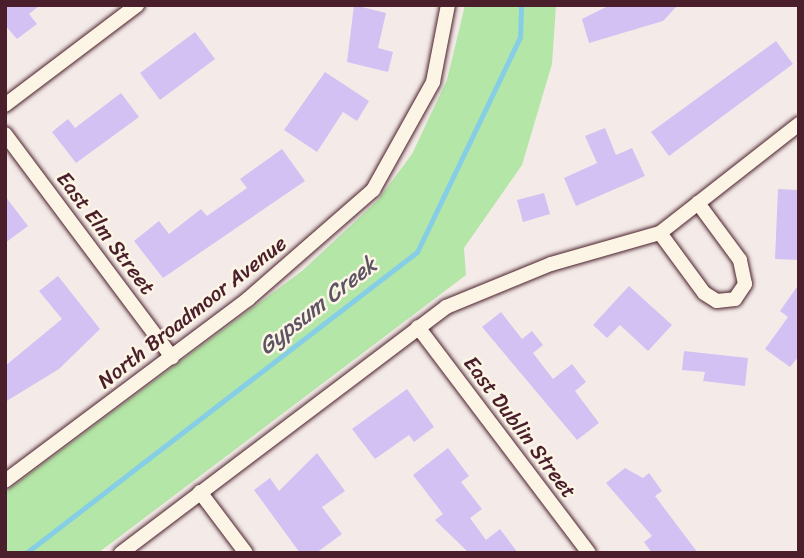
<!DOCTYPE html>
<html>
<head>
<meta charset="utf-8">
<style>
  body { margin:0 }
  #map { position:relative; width:804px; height:558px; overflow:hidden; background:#f4ebe8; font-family:Sriracha,sans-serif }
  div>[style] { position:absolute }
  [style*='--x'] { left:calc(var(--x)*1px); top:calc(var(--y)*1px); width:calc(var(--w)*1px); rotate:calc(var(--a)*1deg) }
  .green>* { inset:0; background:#b4e6a7 }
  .stream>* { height:5px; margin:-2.5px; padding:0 2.5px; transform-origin:2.5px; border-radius:2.5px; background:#86cee6 }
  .building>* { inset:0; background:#d3c1f3 }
  .roads { filter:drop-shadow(0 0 2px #4a1f2b) drop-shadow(0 0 2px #4a1f2b) }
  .street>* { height:14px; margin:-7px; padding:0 7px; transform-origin:7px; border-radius:7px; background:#fcf5e5 }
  span { translate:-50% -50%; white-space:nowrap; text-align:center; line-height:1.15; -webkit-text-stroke:5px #fcf5e5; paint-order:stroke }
  .street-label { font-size:21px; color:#4a1f2b }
  .water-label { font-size:23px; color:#5c5463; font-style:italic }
  .frame { position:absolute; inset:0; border:7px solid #4a1f2b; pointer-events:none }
</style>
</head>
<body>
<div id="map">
  <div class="green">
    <i style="clip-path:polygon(465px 5px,556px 5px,552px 64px,522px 165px,464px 248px,466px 275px,98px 553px,5px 553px,5px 492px,302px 271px,378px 200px,412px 154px,447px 80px)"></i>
  </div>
  <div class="stream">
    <i style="--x:26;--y:553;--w:493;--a:-37.6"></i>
    <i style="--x:417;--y:252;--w:238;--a:-64.4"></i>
    <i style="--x:520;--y:37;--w:32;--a:-88"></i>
  </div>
  <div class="building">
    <i style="clip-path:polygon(5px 5px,40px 5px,29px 14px,37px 24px,17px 39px,5px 25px)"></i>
    <i style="clip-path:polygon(354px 5px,386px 13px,378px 48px,393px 52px,388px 72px,347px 62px)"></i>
    <i style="clip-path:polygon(610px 5px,678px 5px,663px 21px,589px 43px,582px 19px)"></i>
    <i style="clip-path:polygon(195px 32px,215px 59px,160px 100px,140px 73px)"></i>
    <i style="clip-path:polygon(776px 41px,793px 64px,669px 156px,651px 132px)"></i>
    <i style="clip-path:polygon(325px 72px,369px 101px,357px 121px,343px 112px,317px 152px,284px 130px)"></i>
    <i style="clip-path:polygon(121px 93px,139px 117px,76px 163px,52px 132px,68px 119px,75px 128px)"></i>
    <i style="clip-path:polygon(605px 128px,616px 155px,632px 148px,645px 176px,576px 206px,564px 178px,597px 163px,585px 136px)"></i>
    <i style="clip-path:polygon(282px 149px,305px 181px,163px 278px,134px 241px,159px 221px,169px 234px,201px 209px,207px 216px,247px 188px,240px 179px)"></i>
    <i style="clip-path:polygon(778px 189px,799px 190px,799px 260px,775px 259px)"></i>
    <i style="clip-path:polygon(544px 193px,550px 214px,523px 222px,517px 200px)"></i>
    <i style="clip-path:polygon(5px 196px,28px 226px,5px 243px)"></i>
    <i style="clip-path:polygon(58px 276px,100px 329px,59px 369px,5px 402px,5px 366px,62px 319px,39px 291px)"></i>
    <i style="clip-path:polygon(799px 284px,799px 356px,790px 367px,765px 349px,788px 317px,780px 311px)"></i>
    <i style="clip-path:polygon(629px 286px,672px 325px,648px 351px,620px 325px,607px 338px,593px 325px)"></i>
    <i style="clip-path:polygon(501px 312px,522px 339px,532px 331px,543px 345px,533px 353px,553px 379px,572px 364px,586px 382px,575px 391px,599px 423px,577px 440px,482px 327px)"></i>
    <i style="clip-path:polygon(684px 351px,748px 358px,745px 386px,703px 381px,705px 372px,682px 370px)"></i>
    <i style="clip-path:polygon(407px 389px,434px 427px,414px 442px,409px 435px,375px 459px,352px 429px)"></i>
    <i style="clip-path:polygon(448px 448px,469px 476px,461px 482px,482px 509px,470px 518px,486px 540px,500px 529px,518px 553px,469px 553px,435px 520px,443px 514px,413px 475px)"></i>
    <i style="clip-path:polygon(317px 453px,345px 491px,322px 507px,342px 534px,316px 553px,300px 553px,254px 490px,270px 478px,279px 491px)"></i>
    <i style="clip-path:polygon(625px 468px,643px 478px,649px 473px,662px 491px,655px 496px,698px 553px,652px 553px,644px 542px,652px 536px,606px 483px)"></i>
  </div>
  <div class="roads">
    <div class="street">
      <i style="--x:5;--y:105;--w:166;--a:-37.1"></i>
      <i style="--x:5;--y:134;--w:279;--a:53.2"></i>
      <i style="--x:660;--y:233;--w:74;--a:53.7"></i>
      <i style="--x:704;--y:293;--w:15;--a:32"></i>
      <i style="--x:717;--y:301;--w:18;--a:-6"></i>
      <i style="--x:735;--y:299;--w:18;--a:-56"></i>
      <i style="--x:745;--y:284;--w:25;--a:-102"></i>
      <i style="--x:740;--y:260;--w:71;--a:-126.4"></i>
      <i style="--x:418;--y:327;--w:283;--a:52.9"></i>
      <i style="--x:5;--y:481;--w:304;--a:-36.8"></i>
      <i style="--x:248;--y:299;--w:166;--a:-41.1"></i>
      <i style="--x:373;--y:190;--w:124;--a:-60.9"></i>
      <i style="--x:433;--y:82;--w:78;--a:-79"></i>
      <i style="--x:200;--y:492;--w:76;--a:53"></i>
      <i style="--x:121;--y:553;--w:408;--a:-37.1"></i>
      <i style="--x:446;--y:307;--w:113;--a:-22.3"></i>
      <i style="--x:551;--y:264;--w:113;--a:-15.9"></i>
      <i style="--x:660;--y:233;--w:177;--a:-38.1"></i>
    </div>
  </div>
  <div class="street-label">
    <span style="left:106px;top:233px;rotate:53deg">East Elm Street</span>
    <span style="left:192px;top:312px;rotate:-38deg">North Broadmoor Avenue</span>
    <span style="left:520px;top:427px;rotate:53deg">East Dublin Street</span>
  </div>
  <div class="water-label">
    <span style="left:318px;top:306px;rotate:-38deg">Gypsum Creek</span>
  </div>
  <div class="frame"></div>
</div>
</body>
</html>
